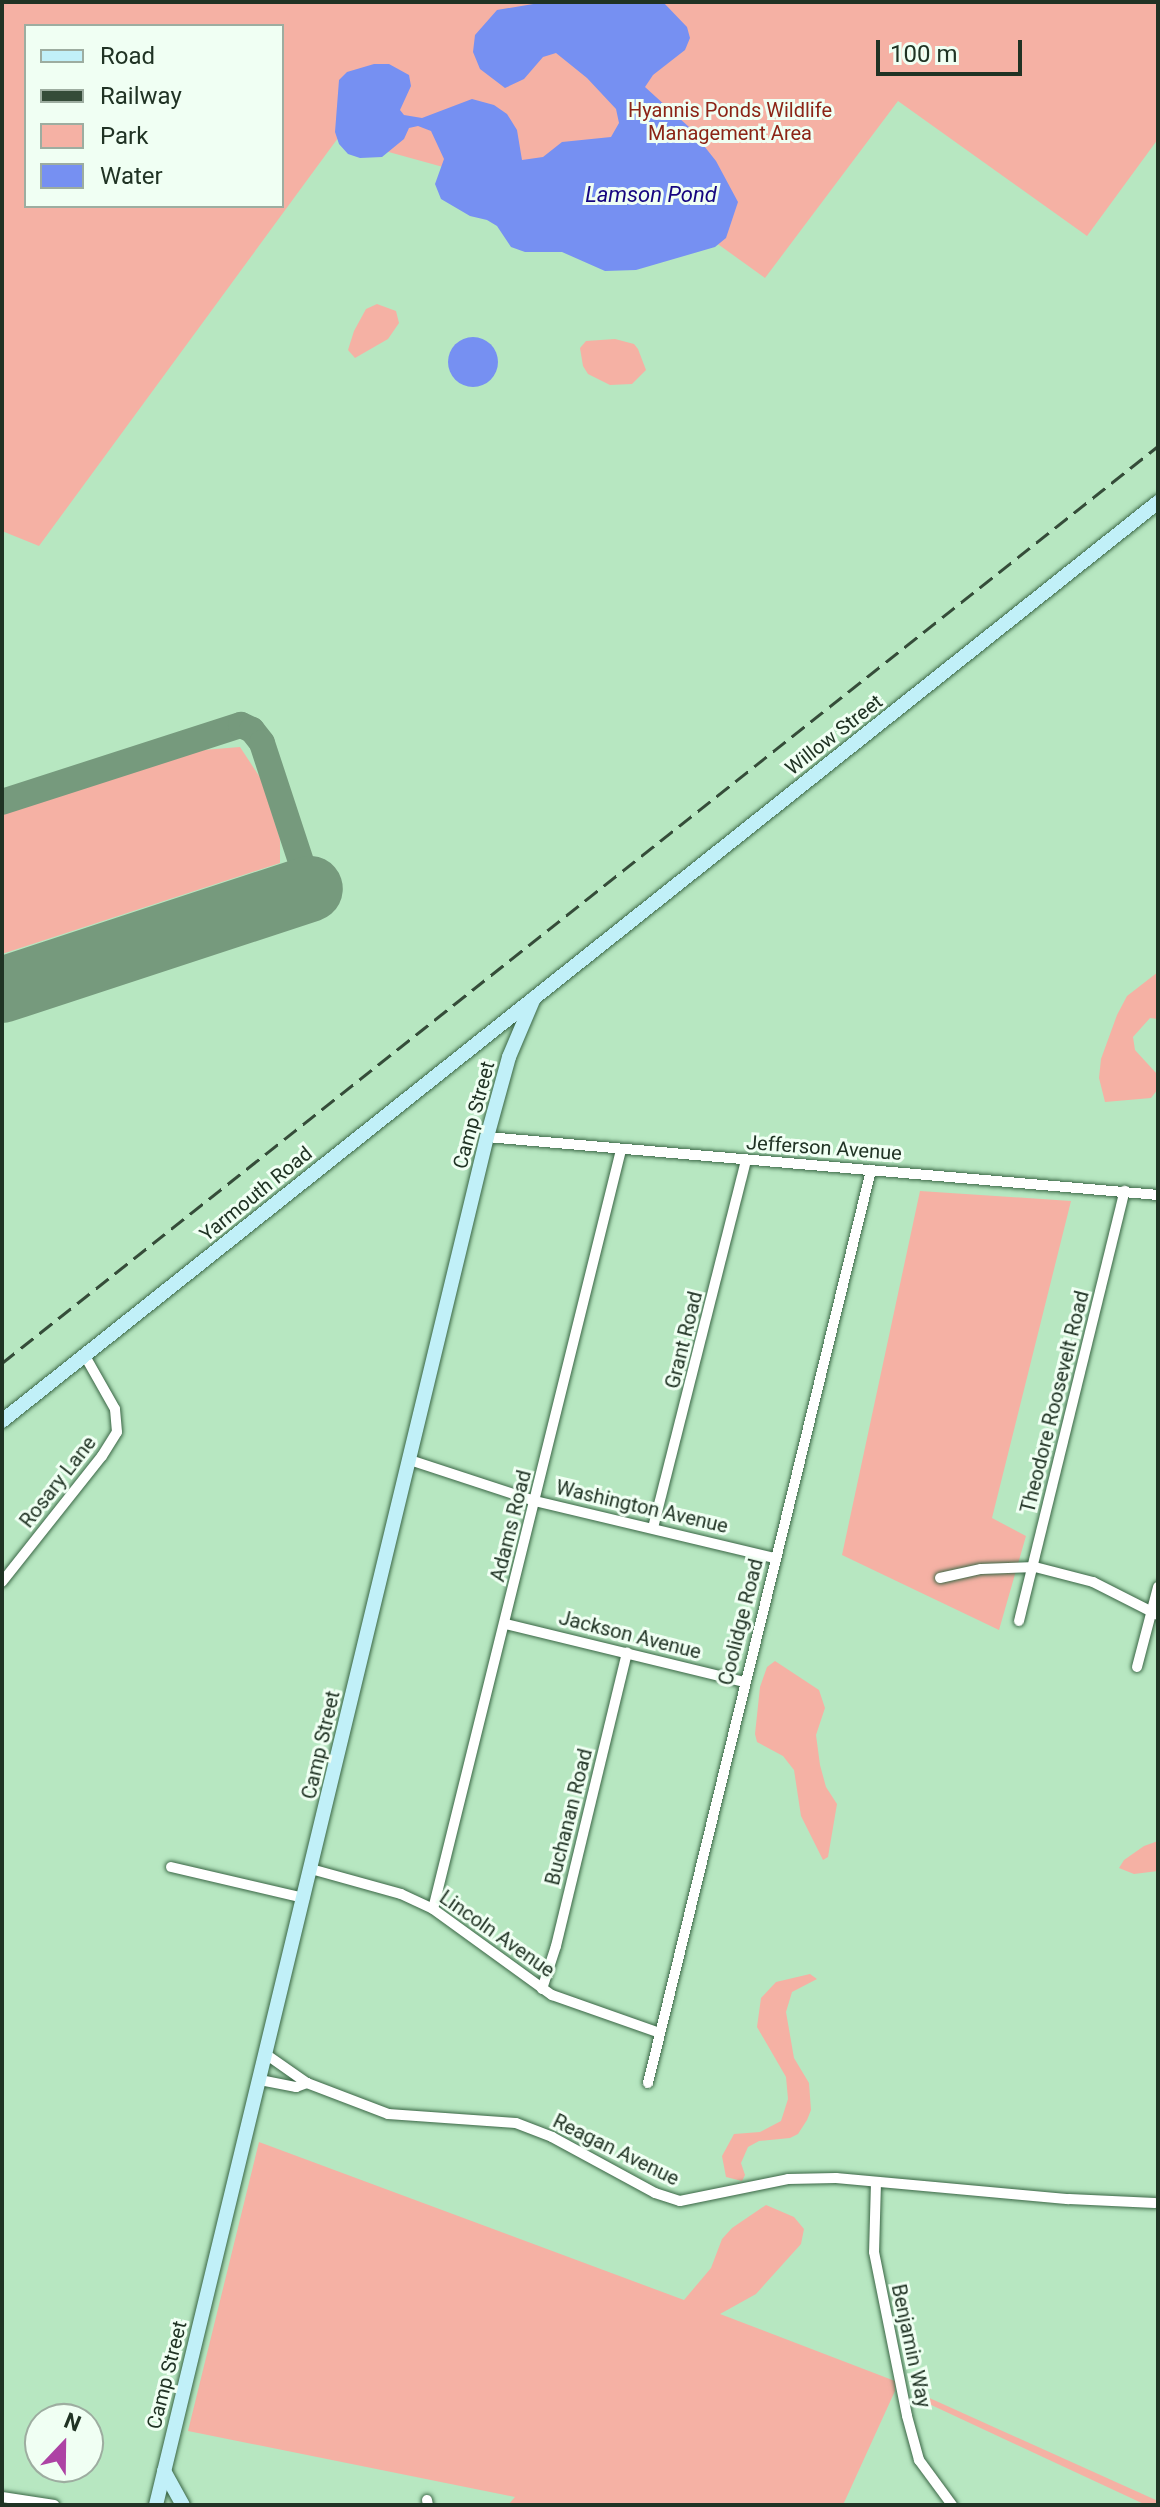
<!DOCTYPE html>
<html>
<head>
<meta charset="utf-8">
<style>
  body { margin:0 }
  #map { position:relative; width:1160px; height:2507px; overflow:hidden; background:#b7e7c1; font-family:Roboto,sans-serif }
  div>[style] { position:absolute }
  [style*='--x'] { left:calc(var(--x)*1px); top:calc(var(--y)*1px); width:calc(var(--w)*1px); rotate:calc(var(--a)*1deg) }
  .green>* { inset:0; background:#f5b1a4 }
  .water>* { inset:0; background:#7690f2 }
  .round { border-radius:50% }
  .taxiway>* { height:26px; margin:-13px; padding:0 13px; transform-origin:13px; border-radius:13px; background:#769a7d }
  .runway>* { height:66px; margin:-33px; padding:0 33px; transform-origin:33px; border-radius:33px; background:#769a7d }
  .roads { filter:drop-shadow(0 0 2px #3a6645) drop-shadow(0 0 2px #3a6645) }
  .street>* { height:10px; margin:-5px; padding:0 5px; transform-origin:5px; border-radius:5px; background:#fff }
  .secondary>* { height:14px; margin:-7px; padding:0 7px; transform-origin:7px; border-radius:7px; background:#c1f0f8 }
  .rail>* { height:3px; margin-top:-1.5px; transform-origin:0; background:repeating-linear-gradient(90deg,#354c39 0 16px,transparent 0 24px) }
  span { translate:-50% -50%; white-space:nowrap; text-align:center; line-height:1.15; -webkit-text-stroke:6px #f0fff3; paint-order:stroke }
  .park-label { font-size:20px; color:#8c2416 }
  .street-label { font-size:20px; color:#203324 }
  .water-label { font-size:22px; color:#15057f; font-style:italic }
  .frame { position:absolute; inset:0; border:4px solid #203324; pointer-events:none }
  .legend { position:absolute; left:24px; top:24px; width:260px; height:184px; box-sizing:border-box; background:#f0fff3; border:2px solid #9dada0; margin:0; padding:10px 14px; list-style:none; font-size:24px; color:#203324 }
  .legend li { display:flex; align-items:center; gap:16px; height:40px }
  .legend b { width:40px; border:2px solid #9dada0 }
  .north { position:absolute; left:24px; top:2403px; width:80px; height:80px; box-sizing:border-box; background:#f0fff3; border:2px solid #9dada0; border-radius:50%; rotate:22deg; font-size:22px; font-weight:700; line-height:32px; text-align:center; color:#203324 }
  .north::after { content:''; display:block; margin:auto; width:28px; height:36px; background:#ad43a4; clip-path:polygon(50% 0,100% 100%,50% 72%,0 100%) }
  .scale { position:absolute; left:876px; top:40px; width:146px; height:36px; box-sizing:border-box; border:4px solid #203324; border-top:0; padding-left:10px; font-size:24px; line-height:28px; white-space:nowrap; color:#203324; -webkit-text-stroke:6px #f0fff3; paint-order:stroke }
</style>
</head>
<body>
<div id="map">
  <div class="green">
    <i style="clip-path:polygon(evenodd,2px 2px,1158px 2px,1158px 139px,1087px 236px,898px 101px,765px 278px,715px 242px,338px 138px,39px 546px,2px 531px,2px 2px,26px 26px,282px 26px,282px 206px,26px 206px,26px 26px)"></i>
    <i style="clip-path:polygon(377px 304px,396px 311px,399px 323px,388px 339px,355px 358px,348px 350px,354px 331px,366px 309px)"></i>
    <i style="clip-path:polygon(615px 339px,634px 344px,638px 349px,646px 370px,632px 384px,610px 385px,588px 374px,583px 366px,580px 348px,586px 341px)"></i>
    <i style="clip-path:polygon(240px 747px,261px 779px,280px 839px,280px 863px,2px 954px,2px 814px,155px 764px,203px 750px)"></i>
    <i style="clip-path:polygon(1158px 972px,1158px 1019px,1150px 1018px,1133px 1037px,1135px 1050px,1157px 1074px,1158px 1089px,1151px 1098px,1105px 1102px,1099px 1078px,1101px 1059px,1117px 1015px,1127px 996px)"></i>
    <i style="clip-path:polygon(920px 1191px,1071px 1201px,992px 1518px,1026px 1536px,999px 1630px,842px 1555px)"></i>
    <i style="clip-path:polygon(775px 1661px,819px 1690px,825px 1708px,816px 1735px,820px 1765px,826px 1787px,837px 1804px,828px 1857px,823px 1860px,801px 1816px,794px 1770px,783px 1756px,757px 1742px,755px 1734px,760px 1687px,767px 1667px)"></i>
    <i style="clip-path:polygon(1158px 1841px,1158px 1871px,1134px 1874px,1119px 1868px,1124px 1860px,1144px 1846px)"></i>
    <i style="clip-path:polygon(810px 1974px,817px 1979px,792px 1992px,786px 2012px,794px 2058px,809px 2083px,811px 2110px,807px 2120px,798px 2134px,790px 2138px,759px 2141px,748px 2147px,741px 2163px,745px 2175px,742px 2181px,726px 2177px,722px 2156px,734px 2134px,760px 2132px,781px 2121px,788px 2099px,786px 2077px,757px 2027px,761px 1998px,776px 1982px)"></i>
    <i style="clip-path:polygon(259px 2142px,684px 2300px,711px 2268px,722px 2239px,732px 2228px,766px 2205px,794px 2217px,804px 2229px,801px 2244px,756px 2294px,720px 2314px,895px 2381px,895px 2391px,843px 2505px,508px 2505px,515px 2497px,188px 2431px)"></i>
    <i style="clip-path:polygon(925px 2396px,1158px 2501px,1158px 2505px,1146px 2505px,927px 2403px)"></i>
  </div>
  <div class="water">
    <i style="clip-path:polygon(545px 2px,663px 2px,687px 27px,690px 38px,685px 50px,653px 75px,645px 87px,689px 127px,716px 161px,738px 202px,726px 238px,715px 247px,636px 270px,605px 271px,562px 252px,525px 252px,511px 247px,497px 226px,487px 220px,470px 216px,441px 199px,435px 184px,444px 159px,431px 131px,418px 126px,409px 128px,404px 139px,382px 157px,360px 158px,348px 154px,339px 144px,335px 132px,339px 80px,347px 72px,374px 64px,389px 64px,409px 75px,411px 86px,400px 110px,404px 115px,422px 118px,472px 99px,494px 105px,507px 114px,517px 130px,522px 160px,543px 157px,562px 142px,611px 137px,619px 123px,616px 109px,587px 78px,556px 53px,543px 57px,524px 79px,505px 88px,480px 69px,473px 52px,475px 35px,497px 10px)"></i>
    <i class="round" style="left:448px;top:337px;width:50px;height:50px"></i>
  </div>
  <div class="taxiway">
    <i style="--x:2;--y:802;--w:251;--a:-17.9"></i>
    <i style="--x:241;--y:725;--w:12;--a:24"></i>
    <i style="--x:252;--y:730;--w:16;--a:52"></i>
    <i style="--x:262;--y:743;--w:154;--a:71.8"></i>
  </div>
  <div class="runway">
    <i style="--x:2;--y:990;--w:324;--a:-18.2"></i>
  </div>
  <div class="roads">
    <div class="street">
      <i style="--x:487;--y:1137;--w:674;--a:4.94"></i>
      <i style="--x:410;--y:1460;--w:132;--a:18.2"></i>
      <i style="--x:535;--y:1501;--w:247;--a:13.4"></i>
      <i style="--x:653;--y:1528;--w:379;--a:-75.8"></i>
      <i style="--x:940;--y:1578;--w:42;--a:-12.4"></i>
      <i style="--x:981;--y:1569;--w:54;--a:-2.1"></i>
      <i style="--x:1035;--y:1567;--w:60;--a:14.5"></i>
      <i style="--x:1093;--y:1582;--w:73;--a:26.9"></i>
      <i style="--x:2;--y:1582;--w:161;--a:-51.6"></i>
      <i style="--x:102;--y:1456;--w:28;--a:-58"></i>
      <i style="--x:117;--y:1432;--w:23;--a:-95"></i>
      <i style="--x:115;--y:1409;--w:61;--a:-119.5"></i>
      <i style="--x:1019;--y:1621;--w:443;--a:-76.2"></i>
      <i style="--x:506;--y:1624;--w:245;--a:13.7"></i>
      <i style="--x:1137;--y:1667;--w:83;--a:-75.3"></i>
      <i style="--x:171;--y:1867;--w:137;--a:13.1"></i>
      <i style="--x:311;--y:1869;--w:93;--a:15.5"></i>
      <i style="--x:401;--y:1894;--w:35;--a:25"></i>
      <i style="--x:433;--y:1909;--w:147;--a:35.9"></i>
      <i style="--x:552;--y:1995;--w:114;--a:19.4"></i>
      <i style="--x:433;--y:1909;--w:782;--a:-76.09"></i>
      <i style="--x:542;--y:1989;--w:45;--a:-72"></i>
      <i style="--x:556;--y:1946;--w:302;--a:-76.4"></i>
      <i style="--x:267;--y:2055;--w:49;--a:35"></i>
      <i style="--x:307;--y:2083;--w:87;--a:20.9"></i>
      <i style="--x:388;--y:2114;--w:128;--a:4"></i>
      <i style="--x:516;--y:2123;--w:39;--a:21"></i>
      <i style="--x:552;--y:2137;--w:117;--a:28.5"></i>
      <i style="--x:655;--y:2193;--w:26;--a:18"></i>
      <i style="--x:680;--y:2201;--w:110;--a:-11.5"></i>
      <i style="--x:788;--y:2179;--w:48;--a:-1.2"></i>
      <i style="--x:836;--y:2178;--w:234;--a:5.2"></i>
      <i style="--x:1069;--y:2199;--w:86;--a:2.7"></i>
      <i style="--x:260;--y:2080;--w:37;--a:11"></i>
      <i style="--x:296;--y:2087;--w:12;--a:-20"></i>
      <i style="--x:648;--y:2083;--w:940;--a:-76.27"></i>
      <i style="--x:876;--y:2182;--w:70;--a:91.6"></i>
      <i style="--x:874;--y:2252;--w:167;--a:78.6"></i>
      <i style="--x:907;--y:2416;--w:46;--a:74.7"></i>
      <i style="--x:919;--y:2460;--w:56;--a:53.7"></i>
      <i style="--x:2;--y:2497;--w:53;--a:8.7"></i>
      <i style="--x:427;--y:2500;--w:5;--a:79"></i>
    </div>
    <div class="secondary">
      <i style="--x:2;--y:1421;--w:1477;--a:-38.48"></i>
      <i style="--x:164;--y:2471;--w:39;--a:61"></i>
      <i style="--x:156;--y:2505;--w:1407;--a:-76.4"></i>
      <i style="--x:487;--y:1137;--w:83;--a:-74.6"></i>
      <i style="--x:509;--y:1057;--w:64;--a:-67"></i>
    </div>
  </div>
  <div class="rail">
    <i style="--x:2;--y:1363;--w:1476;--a:-38.42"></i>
  </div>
  <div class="park-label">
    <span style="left:730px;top:122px">Hyannis Ponds Wildlife<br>Management Area</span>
  </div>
  <div class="street-label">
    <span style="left:834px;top:735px;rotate:-38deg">Willow Street</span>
    <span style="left:474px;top:1115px;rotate:-75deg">Camp Street</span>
    <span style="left:824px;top:1148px;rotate:4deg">Jefferson Avenue</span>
    <span style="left:256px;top:1194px;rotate:-39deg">Yarmouth Road</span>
    <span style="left:684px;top:1340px;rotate:-76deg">Grant Road</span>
    <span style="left:1055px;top:1402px;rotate:-76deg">Theodore Roosevelt Road</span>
    <span style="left:58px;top:1482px;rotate:-52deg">Rosary Lane</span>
    <span style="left:642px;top:1507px;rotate:13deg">Washington Avenue</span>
    <span style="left:511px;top:1526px;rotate:-76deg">Adams Road</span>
    <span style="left:741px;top:1622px;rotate:-76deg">Coolidge Road</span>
    <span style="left:630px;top:1635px;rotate:14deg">Jackson Avenue</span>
    <span style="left:321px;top:1745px;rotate:-77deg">Camp Street</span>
    <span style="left:569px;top:1817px;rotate:-76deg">Buchanan Road</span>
    <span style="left:497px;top:1934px;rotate:35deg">Lincoln Avenue</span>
    <span style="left:616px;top:2150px;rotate:26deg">Reagan Avenue</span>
    <span style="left:911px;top:2346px;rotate:78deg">Benjamin Way</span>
    <span style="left:167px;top:2375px;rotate:-76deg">Camp Street</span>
  </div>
  <div class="water-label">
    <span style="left:651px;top:195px">Lamson Pond</span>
  </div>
  <div class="frame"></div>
  <ul class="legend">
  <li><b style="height:10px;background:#c1f0f8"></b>Road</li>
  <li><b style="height:10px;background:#354c39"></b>Railway</li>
  <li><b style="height:22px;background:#f5b1a4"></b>Park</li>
  <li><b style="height:22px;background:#7690f2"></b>Water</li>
  </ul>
  <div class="north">N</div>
  <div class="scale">100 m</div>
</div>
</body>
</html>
